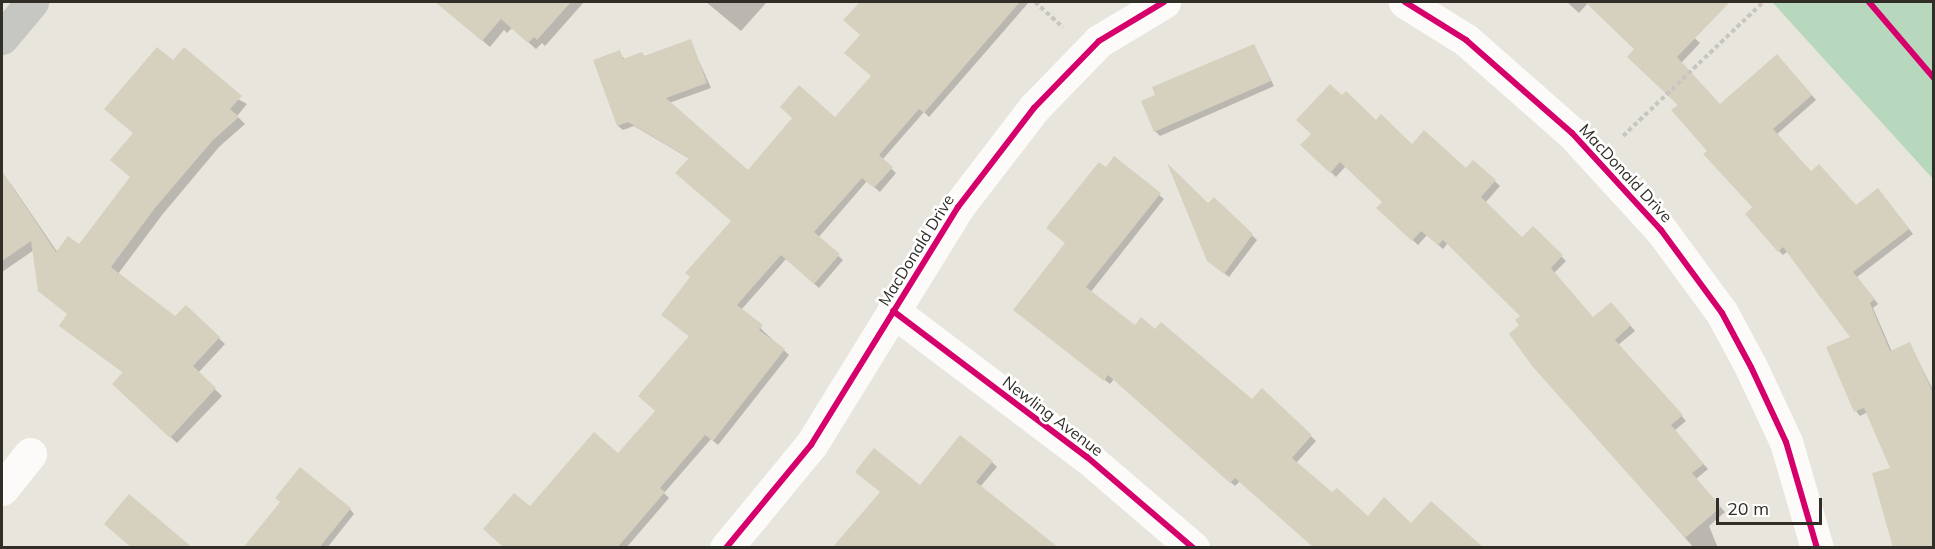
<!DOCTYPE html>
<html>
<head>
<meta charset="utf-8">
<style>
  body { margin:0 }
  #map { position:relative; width:1935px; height:549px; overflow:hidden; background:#e8e5dc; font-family:Mulish,sans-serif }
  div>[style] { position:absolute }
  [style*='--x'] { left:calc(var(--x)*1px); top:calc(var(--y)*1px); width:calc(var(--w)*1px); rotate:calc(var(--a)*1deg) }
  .green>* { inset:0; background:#b8d8be }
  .shadow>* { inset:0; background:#0003 }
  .building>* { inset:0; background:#d6d1bf }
  .path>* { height:4px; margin-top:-2px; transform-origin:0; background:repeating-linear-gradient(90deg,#c7c6c2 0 4.5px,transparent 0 7.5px) }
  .street>* { height:33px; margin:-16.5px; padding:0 16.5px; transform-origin:16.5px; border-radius:16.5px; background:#fcfbfa }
  .secondary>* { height:33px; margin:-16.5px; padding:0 16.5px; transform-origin:16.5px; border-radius:16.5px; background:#c6c6c2 }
  .cycleway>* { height:6px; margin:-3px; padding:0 3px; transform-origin:3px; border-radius:3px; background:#d6006c }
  span { translate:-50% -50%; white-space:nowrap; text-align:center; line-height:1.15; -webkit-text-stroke:5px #fff; paint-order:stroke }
  .street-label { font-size:16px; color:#302e27 }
  .frame { position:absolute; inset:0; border:3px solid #302e27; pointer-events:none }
  .scale { position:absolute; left:1716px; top:498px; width:106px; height:27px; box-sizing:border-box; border:3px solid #302e27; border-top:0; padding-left:8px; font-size:18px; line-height:21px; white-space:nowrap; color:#302e27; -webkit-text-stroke:4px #fff; paint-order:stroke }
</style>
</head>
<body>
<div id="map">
  <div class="green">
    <i style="clip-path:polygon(1771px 2px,1933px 2px,1933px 179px,1774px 4px)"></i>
  </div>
  <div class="shadow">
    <i style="clip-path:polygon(464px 2px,584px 2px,545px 46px,542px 43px,536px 49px,512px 28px,507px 33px,504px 30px,490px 47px,454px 16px)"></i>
    <i style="clip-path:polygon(706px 2px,767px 2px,741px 31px)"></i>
    <i style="clip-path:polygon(890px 2px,1029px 2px,929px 117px,924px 112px,882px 160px,896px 173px,880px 192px,867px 181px,818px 238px,843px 260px,819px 288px,786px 259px,741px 310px,789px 355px,718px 445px,711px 439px,664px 493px,669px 498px,626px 548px,506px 548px,530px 508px,619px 455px,656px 411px,690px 337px,663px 315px,732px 222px,690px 159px,634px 126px,623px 130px,618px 126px,595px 61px,619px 52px,625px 60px,642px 54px,646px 57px,690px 41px,711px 88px,669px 103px,748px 172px,835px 119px,872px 76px,846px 53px)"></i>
    <i style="clip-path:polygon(1567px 2px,1656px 2px,1700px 43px,1681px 63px,1720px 106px,1782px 61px,1816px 100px,1777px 134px,1811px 173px,1856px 206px,1882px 194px,1913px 234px,1857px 277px,1878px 304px,1873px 308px,1892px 352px,1910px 344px,1934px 392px,1934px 548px,1892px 469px,1868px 412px,1860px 416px,1856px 411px,1852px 337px,1788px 251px,1783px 255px,1779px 251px,1754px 208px,1636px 49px,1588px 3px,1579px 13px)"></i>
    <i style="clip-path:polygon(1254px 45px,1274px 86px,1160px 136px,1155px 131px)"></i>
    <i style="clip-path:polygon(173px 63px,247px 104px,237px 116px,245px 124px,219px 147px,162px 215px,118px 274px,176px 318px,186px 307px,225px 344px,198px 373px,222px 396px,177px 443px,114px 384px,124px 373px,68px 332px,69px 315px,39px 291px,34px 250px,2px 272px,2px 179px,4px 177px,11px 184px,58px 253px,80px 246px,131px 178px,135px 134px)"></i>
    <i style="clip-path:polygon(1302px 145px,1412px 146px,1466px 170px,1474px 162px,1500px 186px,1485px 203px,1522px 239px,1533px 228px,1566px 261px,1554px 273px,1593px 319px,1616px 309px,1635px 331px,1618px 345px,1686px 421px,1674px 431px,1708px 469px,1696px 479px,1725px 512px,1709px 526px,1718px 548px,1694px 548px,1535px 366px,1522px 317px,1448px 243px,1443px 249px,1427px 235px,1418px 245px,1378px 208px,1384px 202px,1346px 166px,1336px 177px)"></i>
    <i style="clip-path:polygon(1114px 158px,1164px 199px,1090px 293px,1136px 327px,1141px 320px,1156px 331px,1161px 324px,1252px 401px,1262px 390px,1316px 441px,1296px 463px,1332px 494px,1337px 490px,1368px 518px,1384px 500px,1412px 525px,1431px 503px,1482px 548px,1315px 548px,1240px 481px,1235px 486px,1114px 379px,1110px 384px,1015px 310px,1067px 244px,1048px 228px,1099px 164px,1106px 169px)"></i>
    <i style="clip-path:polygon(1214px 199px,1257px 240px,1229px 277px,1214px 265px,1208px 205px)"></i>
    <i style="clip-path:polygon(992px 462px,997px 467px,980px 487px,920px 487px)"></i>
    <i style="clip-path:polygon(350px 509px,354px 514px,327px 548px,245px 548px)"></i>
  </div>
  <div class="building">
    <i style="clip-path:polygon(435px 2px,571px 2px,537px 40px,534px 37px,528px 43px,501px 19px,482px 41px)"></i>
    <i style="clip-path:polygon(860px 2px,1020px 2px,924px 113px,919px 109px,879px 155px,893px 167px,874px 188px,862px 178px,814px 232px,840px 254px,814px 284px,781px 255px,737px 305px,763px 325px,759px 330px,785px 349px,713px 441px,705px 435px,660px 488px,665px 492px,617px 548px,504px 548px,483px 529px,514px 493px,530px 506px,594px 432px,618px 453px,655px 411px,638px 396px,689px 336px,661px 315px,690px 277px,685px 273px,731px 221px,675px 173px,689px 158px,628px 122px,617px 126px,593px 60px,620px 50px,623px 59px,642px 52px,644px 56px,691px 39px,707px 83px,666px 98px,748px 170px,792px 118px,780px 107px,799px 85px,835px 117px,871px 76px,844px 53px,860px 35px,843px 20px)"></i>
    <i style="clip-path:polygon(1585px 2px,1730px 2px,1677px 57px,1720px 104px,1777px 54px,1812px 95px,1773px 129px,1811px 171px,1819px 164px,1856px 205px,1878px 188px,1909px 229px,1853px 272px,1875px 299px,1870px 303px,1890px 351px,1910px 342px,1934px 395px,1934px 548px,1893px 548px,1872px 473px,1890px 468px,1864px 408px,1854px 412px,1826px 347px,1850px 337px,1783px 247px,1778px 252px,1745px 214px,1752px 207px,1703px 154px,1707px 151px,1671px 110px,1678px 105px,1627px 57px,1634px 49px)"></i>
    <i style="clip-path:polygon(1254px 44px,1271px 81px,1154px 132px,1141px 101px,1155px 95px,1152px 87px)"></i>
    <i style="clip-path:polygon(157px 47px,173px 60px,184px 47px,242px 96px,230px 109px,239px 117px,213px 140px,155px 208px,111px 267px,175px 316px,186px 305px,220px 337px,193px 366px,216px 388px,170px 438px,112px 384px,123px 372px,59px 326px,67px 314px,38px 291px,31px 241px,2px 261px,2px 171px,56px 252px,68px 236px,79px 244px,130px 177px,110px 160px,133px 133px,104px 109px)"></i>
    <i style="clip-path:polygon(1330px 84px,1342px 95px,1346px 91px,1376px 120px,1381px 114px,1412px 144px,1424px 130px,1466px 168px,1473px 160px,1496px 180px,1481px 197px,1522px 237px,1533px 226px,1563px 255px,1551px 268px,1593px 317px,1611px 302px,1631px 325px,1615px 340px,1683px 415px,1671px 425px,1704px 464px,1692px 473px,1721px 507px,1685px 538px,1533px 367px,1509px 334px,1519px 325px,1515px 320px,1520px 316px,1443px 240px,1438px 245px,1421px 231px,1412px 241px,1376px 208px,1382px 202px,1340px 162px,1330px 173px,1300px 145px,1311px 134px,1296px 120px)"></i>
    <i style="clip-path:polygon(1114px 156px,1161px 193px,1086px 287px,1135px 325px,1141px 317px,1155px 329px,1161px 322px,1252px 399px,1262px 388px,1312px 435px,1292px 458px,1332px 492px,1337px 488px,1368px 516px,1384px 497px,1411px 523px,1431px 501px,1484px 548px,1314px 548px,1235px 478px,1230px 483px,1108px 375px,1104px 381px,1013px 310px,1065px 243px,1046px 228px,1099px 162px,1106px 167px)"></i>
    <i style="clip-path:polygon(1167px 163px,1208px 203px,1214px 197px,1253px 234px,1224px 274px,1207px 261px)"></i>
    <i style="clip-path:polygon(960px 435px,993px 461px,976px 482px,1059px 548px,832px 548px,880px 492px,855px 472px,874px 448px,920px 485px)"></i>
    <i style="clip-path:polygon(300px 467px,351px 508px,319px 548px,243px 548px,280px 502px,275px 498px)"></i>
    <i style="clip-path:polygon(129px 494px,193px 548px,132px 548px,104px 524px)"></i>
  </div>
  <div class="path">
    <i style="--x:1035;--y:2;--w:38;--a:42"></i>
    <i style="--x:1623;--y:136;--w:194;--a:-43.7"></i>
  </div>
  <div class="street">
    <i style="--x:1405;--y:2;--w:72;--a:31.9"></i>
    <i style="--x:1466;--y:40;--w:141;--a:41.3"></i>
    <i style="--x:1572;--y:133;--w:132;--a:47.5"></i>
    <i style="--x:1661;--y:230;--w:103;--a:53.7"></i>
    <i style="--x:1722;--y:313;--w:61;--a:61.8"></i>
    <i style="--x:1751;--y:367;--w:83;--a:65"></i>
    <i style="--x:1786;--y:442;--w:110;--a:73.7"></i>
    <i style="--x:893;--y:311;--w:243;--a:37"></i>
    <i style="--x:1087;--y:457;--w:140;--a:40.6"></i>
    <i style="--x:2;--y:489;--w:45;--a:-51.3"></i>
    <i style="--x:726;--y:548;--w:134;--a:-50.5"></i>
    <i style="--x:811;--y:445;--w:280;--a:-58.3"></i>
    <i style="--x:958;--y:207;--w:125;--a:-52.5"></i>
    <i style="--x:1034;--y:108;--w:93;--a:-45.9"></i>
    <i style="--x:1099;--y:41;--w:76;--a:-31"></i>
  </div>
  <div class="secondary">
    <i style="--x:2;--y:38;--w:47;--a:-50.2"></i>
  </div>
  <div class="cycleway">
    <i style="--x:1405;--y:2;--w:72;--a:31.9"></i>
    <i style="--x:1466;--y:40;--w:141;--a:41.3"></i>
    <i style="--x:1572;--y:133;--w:132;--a:47.5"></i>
    <i style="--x:1661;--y:230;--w:103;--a:53.7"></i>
    <i style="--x:1722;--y:313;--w:61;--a:61.8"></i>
    <i style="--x:1751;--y:367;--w:83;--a:65"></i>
    <i style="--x:1786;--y:442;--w:110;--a:73.7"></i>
    <i style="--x:1869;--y:2;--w:100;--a:49.5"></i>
    <i style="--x:893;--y:311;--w:243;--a:37"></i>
    <i style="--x:1087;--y:457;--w:140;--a:40.6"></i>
    <i style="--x:726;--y:548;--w:134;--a:-50.5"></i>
    <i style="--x:811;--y:445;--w:280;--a:-58.3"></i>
    <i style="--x:958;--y:207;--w:125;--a:-52.5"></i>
    <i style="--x:1034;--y:108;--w:93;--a:-45.9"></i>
    <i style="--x:1099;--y:41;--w:76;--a:-31"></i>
  </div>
  <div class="street-label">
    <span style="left:1626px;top:173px;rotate:47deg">MacDonald Drive</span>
    <span style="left:916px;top:250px;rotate:-58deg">MacDonald Drive</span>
    <span style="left:1053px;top:416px;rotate:37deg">Newling Avenue</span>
  </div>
  <div class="frame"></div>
  <div class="scale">20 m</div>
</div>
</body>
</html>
